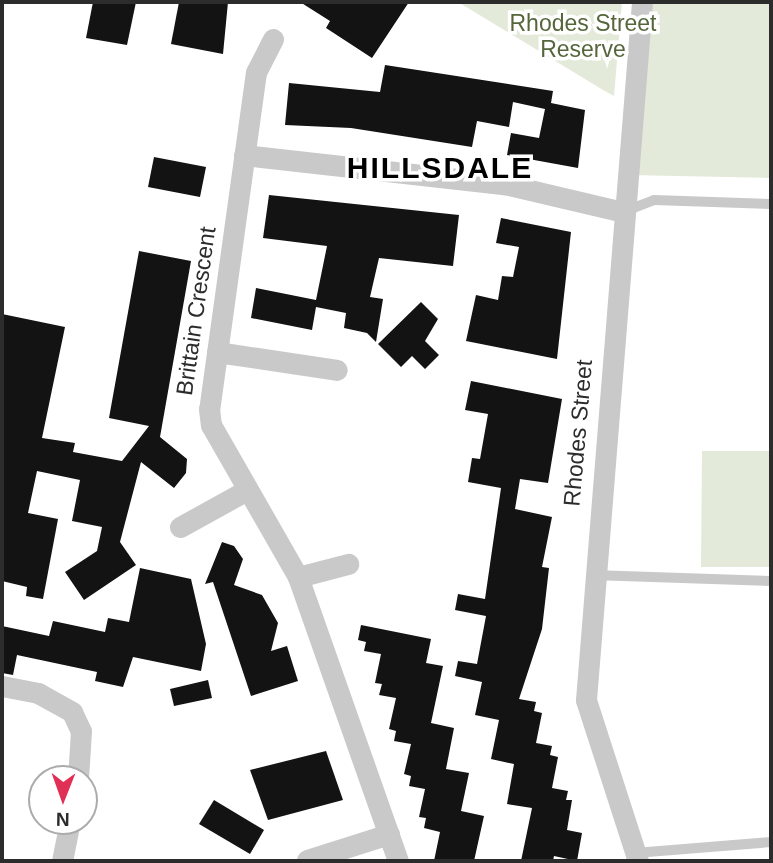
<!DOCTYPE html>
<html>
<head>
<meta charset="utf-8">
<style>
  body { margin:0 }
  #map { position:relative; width:773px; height:863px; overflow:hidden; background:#fff; font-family:Arial,sans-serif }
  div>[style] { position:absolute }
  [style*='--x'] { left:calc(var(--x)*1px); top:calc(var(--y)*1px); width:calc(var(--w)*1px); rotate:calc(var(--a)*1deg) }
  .green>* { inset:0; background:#e4ead9 }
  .building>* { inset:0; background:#131313 }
  .service>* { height:10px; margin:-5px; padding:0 5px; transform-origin:5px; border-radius:5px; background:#c9c9c9 }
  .minor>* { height:21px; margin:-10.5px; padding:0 10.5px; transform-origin:10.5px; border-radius:10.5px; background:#c9c9c9 }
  span { translate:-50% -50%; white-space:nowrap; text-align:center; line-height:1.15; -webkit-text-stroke:7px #fff; paint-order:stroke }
  .park-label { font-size:23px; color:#55663b }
  .street-label { font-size:23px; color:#2c2c2c }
  .district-label { font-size:30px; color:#000; font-weight:700; letter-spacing:2px }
  .frame { position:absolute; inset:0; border:4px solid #2c2c2c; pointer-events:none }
  .north { position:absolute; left:28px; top:765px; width:70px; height:70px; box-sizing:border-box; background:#fff; border:2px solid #ababab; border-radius:50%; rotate:181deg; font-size:19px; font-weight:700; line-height:28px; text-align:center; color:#2c2c2c }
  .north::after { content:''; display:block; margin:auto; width:24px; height:32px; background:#e13055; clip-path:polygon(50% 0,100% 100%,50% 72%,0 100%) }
</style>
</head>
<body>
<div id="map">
  <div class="green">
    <i style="clip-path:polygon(458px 2px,622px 2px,614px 96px,603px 90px)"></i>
    <i style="clip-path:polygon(641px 2px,771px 2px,771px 178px,628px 175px)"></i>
    <i style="clip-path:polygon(702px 451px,771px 451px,771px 567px,701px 567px)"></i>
  </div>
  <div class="building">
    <i style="clip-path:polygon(93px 2px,136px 2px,127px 45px,86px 38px)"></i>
    <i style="clip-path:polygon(179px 2px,228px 2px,223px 54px,171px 44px)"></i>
    <i style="clip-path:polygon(300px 2px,409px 2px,372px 58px,326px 28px,330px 21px)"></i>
    <i style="clip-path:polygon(385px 65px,553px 91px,551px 103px,585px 110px,578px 168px,507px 155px,511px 133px,539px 138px,545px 109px,513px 102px,509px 127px,477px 121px,472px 147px,351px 128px,285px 125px,289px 83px,380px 92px)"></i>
    <i style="clip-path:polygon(154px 157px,206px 167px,200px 197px,148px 187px)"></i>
    <i style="clip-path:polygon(269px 195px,459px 215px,453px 266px,379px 258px,370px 297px,383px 299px,376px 342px,367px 333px,344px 328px,346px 313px,316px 307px,312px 330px,251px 318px,256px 288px,316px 300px,327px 246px,263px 238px)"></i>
    <i style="clip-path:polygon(501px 218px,571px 232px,557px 359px,466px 341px,476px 295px,498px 300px,502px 276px,513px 277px,519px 247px,496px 243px)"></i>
    <i style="clip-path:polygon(139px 251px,191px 261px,160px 437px,187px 459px,186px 473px,174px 488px,141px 462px,120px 542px,136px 565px,84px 600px,65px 572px,97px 551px,102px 527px,72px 521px,80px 480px,37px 471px,28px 513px,58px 519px,43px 599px,26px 596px,27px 587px,2px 581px,2px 314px,65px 327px,42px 438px,75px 443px,73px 452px,122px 461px,149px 426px,109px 418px)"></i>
    <i style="clip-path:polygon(421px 302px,438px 319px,425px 341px,439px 355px,425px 369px,412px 356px,401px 367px,378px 344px)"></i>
    <i style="clip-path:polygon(471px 381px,562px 399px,548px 483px,520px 479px,515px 509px,552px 517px,542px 567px,549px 568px,542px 629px,519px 699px,536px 702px,534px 711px,542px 713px,536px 743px,552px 746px,550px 755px,558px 757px,552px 788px,568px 791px,566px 800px,572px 800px,567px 830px,582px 833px,577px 861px,554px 856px,553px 861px,521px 861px,532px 808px,507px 804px,514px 764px,491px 759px,499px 720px,475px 715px,482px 682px,455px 676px,458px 661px,477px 664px,486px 616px,455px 610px,458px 594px,485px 599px,501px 488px,468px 482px,472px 458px,480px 459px,488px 414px,465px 410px)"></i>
    <i style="clip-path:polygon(222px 542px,234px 546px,243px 559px,234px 585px,262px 595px,278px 623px,271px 651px,287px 646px,298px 681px,251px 696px,213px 582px,205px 584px)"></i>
    <i style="clip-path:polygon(140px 568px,191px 579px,206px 644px,201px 671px,133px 657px,123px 687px,95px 681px,97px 672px,17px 655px,13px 675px,2px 673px,2px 626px,49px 636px,53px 621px,105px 632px,108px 618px,129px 622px)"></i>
    <i style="clip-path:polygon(361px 625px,431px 639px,426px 663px,443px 666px,431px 723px,454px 728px,446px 769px,469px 773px,461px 811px,484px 816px,474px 861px,434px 861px,440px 832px,424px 828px,426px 818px,419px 817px,425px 789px,409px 786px,411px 776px,404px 774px,411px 744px,394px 741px,396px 731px,389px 729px,396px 698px,379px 695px,382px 684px,375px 683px,381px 654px,364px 651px,366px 642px,358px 640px)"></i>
    <i style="clip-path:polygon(208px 680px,212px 698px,174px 706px,170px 689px)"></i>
    <i style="clip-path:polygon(326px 751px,343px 800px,268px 820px,250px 770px)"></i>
    <i style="clip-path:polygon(214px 800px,264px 830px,250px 854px,199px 824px)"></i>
  </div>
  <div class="service">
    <i style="--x:623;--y:212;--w:33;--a:-21"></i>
    <i style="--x:654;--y:200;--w:117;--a:2"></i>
    <i style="--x:592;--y:575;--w:179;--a:1.9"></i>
    <i style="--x:635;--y:853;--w:136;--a:-4.6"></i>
  </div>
  <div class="minor">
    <i style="--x:273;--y:39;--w:37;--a:117"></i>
    <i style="--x:256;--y:72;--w:340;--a:97.9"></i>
    <i style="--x:209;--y:409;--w:16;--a:83"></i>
    <i style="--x:211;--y:425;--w:175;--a:60.2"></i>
    <i style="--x:298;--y:577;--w:301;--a:70.6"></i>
    <i style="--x:244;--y:155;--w:262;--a:6.4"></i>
    <i style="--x:504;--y:184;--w:122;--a:13.2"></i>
    <i style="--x:217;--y:352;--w:121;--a:8.5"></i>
    <i style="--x:180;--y:527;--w:77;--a:-28.9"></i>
    <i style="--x:298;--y:577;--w:52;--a:-14.6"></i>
    <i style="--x:2;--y:686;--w:37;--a:11"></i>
    <i style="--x:38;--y:693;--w:39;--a:29"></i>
    <i style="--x:72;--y:712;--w:21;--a:65"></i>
    <i style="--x:81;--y:731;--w:48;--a:93.6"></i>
    <i style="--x:307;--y:860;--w:86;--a:-17.6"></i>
    <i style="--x:62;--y:861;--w:41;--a:-78.7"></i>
    <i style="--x:638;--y:861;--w:169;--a:-107.9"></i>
    <i style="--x:586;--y:700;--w:700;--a:-85.41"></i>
  </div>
  <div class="park-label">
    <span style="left:583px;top:36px">Rhodes Street<br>Reserve</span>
  </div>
  <div class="street-label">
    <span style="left:196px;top:311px;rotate:-82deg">Brittain Crescent</span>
    <span style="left:578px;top:433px;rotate:-85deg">Rhodes Street</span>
  </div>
  <div class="district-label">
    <span style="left:440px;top:168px">HILLSDALE</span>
  </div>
  <div class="frame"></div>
  <div class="north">N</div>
</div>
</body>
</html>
